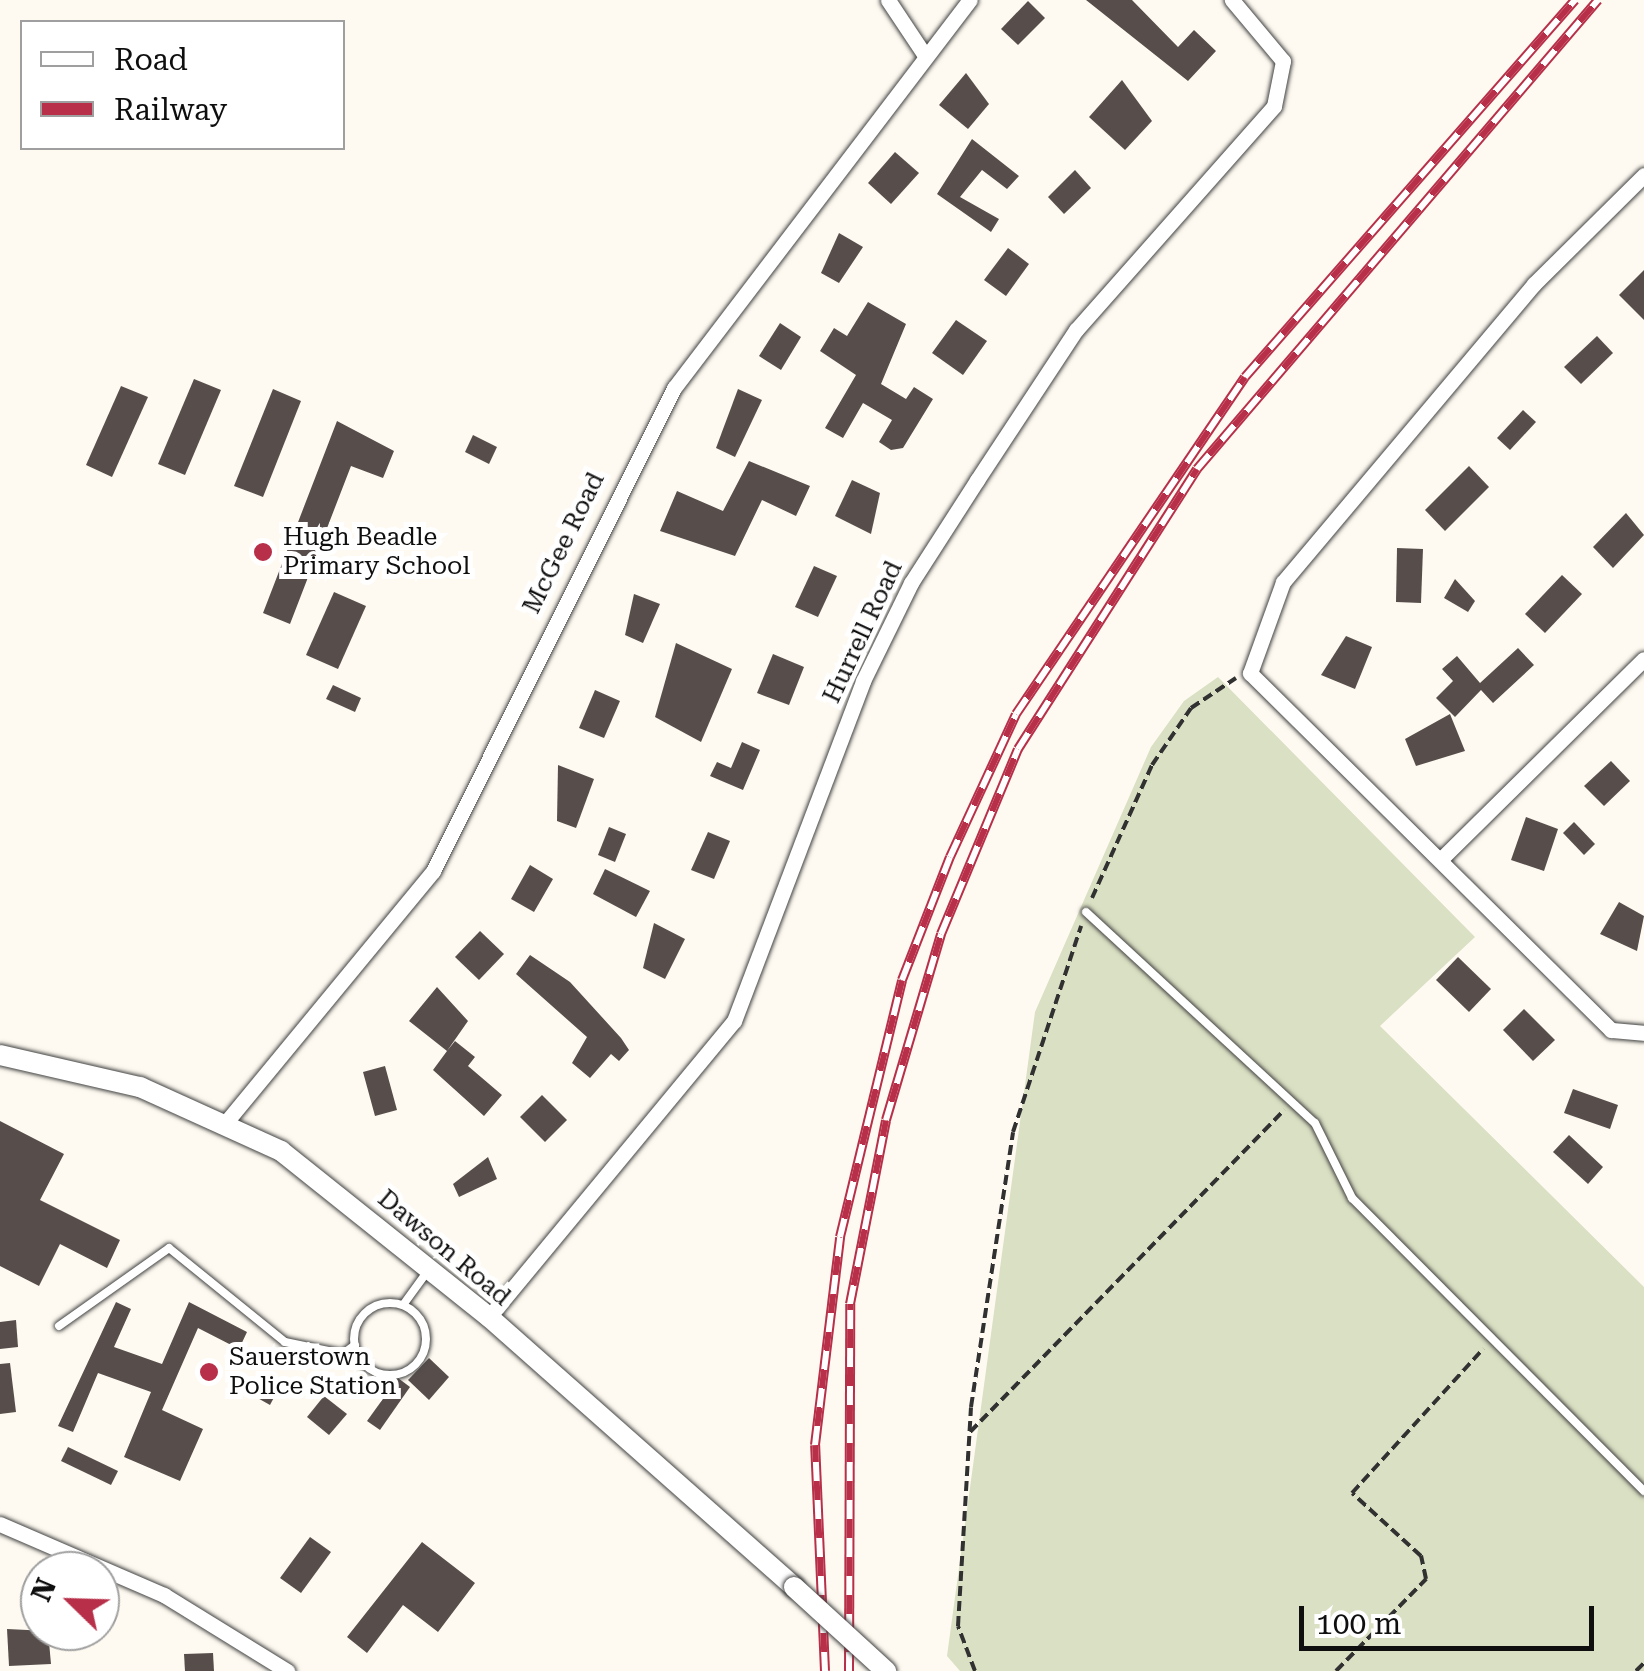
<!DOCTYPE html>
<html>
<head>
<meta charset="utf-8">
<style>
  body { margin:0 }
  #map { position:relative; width:1644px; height:1671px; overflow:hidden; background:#fefaf1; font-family:"Roboto Serif",serif }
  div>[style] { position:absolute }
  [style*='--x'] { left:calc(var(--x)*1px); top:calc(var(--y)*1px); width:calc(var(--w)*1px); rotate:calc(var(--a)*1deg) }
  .cemetery>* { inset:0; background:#dae0c3 }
  .building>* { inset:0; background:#574e4c }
  .path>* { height:4px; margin-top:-2px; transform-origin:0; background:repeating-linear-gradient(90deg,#313131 0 10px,transparent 0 15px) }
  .roads { filter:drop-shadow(0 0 2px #424242) drop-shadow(0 0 2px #424242) }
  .service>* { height:8px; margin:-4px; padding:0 4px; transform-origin:4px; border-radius:4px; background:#fff }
  .service>.ring { margin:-4px; padding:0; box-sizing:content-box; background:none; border:8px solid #fff; border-radius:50% }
  .minor>* { height:15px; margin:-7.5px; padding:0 7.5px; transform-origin:7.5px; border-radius:7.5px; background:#fff }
  .tertiary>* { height:20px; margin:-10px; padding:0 10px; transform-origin:10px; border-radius:10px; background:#fff }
  .rail>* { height:10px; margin-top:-5px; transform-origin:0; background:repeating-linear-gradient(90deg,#fff 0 19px,#b72f48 0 38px); box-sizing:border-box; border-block:2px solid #b72f48 }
  .bridges { filter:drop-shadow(0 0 2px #424242) drop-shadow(0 0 2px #424242) }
  .tertiary-bridge>* { height:20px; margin:-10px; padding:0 10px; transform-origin:10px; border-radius:10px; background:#fff }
  .dots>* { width:28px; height:28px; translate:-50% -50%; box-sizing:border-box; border:5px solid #fff; border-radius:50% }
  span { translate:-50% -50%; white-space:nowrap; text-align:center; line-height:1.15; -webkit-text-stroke:10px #fff; paint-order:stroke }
  .poi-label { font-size:25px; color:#0f0f0f }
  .left { translate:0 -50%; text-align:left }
  .street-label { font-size:25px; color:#0f0f0f }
  .legend { position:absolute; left:20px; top:20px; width:325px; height:130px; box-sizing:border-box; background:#fff; border:2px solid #9f9f9f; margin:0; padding:12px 18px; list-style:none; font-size:30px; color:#0f0f0f }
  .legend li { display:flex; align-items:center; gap:20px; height:50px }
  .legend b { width:50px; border:2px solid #9f9f9f }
  .north { position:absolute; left:20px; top:1551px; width:100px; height:100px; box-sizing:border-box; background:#fff; border:2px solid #9f9f9f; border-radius:50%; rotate:293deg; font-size:28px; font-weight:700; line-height:40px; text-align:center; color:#0f0f0f }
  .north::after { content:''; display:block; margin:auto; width:35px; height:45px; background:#b72f48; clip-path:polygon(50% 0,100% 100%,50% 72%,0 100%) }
  .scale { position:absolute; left:1299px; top:1606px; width:295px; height:45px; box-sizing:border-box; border:5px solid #0f0f0f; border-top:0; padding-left:12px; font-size:30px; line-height:35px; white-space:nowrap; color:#0f0f0f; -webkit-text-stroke:8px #fff; paint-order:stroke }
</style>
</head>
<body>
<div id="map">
  <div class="cemetery">
    <i style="clip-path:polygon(1218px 677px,1475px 937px,1380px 1026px,1644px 1287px,1644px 1671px,960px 1671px,947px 1656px,1035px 1012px,1151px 747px,1184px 701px)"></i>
  </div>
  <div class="building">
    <i style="clip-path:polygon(1086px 0,1132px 0,1178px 47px,1194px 30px,1216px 51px,1188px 81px)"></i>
    <i style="clip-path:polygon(1028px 1px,1045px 18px,1018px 45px,1001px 29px)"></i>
    <i style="clip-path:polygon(966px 73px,989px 104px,968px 129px,939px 105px)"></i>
    <i style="clip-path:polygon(1122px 80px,1152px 121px,1125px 150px,1089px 117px)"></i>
    <i style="clip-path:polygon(972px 139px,1019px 176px,1007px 189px,982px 170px,960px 197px,999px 219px,991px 232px,937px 194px)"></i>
    <i style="clip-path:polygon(895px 152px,919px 173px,891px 204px,868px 183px)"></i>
    <i style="clip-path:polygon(1075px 170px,1091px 188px,1064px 214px,1048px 197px)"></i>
    <i style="clip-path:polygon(839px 233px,863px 247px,839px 283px,821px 273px)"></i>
    <i style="clip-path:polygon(1008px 248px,1029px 264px,1006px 296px,984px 280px)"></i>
    <i style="clip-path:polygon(1644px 270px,1644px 320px,1619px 295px)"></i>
    <i style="clip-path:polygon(868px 302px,906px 324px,881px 384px,906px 399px,914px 387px,933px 399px,903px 448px,891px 450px,879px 442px,892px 420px,863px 403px,843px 438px,825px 428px,856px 375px,820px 351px,834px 328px,847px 336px)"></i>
    <i style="clip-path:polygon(956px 320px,987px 341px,963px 375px,932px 353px)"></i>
    <i style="clip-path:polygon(780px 323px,801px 337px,781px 370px,759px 356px)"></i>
    <i style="clip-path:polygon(1597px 336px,1613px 353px,1581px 384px,1564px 367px)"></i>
    <i style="clip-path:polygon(194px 379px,221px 390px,185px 475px,158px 464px)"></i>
    <i style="clip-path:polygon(121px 386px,148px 397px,112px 477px,86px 465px)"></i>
    <i style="clip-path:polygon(273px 389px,301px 401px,263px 497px,234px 486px)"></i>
    <i style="clip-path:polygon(738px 389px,762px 400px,735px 457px,716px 448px)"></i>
    <i style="clip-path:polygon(1523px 410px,1536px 422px,1510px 450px,1497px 438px)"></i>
    <i style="clip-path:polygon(337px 421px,394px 451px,383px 478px,351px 466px,290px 624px,263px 613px)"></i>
    <i style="clip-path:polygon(473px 435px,497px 447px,489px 464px,465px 452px)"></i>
    <i style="clip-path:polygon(749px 461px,810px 486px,796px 516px,762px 500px,735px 556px,660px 531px,677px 491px,723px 511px)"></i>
    <i style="clip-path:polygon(1469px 466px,1489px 487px,1445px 531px,1425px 510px)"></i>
    <i style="clip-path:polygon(852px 480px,880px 493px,871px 534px,835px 516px)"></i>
    <i style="clip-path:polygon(1626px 513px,1644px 535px,1613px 568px,1593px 547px)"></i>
    <i style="clip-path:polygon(1397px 548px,1423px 549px,1421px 603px,1396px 602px)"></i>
    <i style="clip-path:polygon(814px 566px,837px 576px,818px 617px,795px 607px)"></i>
    <i style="clip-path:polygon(1562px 575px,1582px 594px,1545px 633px,1525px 614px)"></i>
    <i style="clip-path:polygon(1455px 579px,1475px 601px,1468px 612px,1444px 598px)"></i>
    <i style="clip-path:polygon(334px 592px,366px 606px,338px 669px,306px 655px)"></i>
    <i style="clip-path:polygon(634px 594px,660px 604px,643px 643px,625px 635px)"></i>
    <i style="clip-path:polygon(1346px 636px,1372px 647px,1355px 689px,1321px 675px)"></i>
    <i style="clip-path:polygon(676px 643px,732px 669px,701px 742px,655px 717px)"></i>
    <i style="clip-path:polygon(1518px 648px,1534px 665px,1493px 703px,1481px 690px,1455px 717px,1436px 698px,1453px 681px,1442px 669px,1457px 656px,1480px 683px)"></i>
    <i style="clip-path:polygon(773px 654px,804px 667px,789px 705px,757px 693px)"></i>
    <i style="clip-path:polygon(333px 685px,361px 698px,355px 712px,326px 699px)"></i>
    <i style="clip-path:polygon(595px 690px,620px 701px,604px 738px,579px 728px)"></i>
    <i style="clip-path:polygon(1450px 714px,1465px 751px,1416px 766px,1405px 739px)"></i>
    <i style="clip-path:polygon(742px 742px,760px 750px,743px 790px,710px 776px,717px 762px,731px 768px)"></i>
    <i style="clip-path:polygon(1611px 761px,1630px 781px,1604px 806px,1584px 786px)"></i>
    <i style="clip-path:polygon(558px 765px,594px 779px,576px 828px,557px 821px)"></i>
    <i style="clip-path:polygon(1526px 817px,1558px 829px,1544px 871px,1511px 860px)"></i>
    <i style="clip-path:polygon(1574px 822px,1595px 844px,1584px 855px,1563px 833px)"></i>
    <i style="clip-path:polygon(609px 827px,626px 834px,615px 862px,598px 855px)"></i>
    <i style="clip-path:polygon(708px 832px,730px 841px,714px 879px,691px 870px)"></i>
    <i style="clip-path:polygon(530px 865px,553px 879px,534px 912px,511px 899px)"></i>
    <i style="clip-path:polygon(605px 869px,650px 891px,636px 917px,593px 894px)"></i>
    <i style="clip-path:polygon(1619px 902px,1644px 916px,1637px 951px,1600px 934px)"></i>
    <i style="clip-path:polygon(654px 923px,685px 939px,665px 979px,643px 968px)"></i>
    <i style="clip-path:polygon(480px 931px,504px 954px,479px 980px,455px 957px)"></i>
    <i style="clip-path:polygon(530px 955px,570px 982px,621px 1038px,629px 1050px,619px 1061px,611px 1054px,590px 1078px,572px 1063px,587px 1037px,516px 974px)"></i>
    <i style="clip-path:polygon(1458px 957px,1491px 989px,1469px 1012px,1436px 980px)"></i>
    <i style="clip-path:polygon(437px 987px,468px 1021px,447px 1051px,455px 1041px,475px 1057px,468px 1066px,502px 1095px,484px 1116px,433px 1070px,447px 1051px,409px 1021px)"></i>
    <i style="clip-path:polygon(1524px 1009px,1555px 1040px,1533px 1061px,1503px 1030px)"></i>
    <i style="clip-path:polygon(385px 1066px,397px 1110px,375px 1116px,363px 1072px)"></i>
    <i style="clip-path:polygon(1573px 1089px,1618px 1105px,1610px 1129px,1564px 1113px)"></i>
    <i style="clip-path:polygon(542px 1095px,567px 1120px,545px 1142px,520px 1117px)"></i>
    <i style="clip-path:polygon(0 1121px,64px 1154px,40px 1200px,120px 1240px,107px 1268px,60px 1244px,39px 1286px,0 1266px)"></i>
    <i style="clip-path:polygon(1569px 1135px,1603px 1167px,1588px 1184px,1553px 1152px)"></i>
    <i style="clip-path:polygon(488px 1157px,497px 1179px,459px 1197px,453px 1184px)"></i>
    <i style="clip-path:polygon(116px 1302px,131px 1309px,114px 1347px,162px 1364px,189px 1302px,247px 1332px,239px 1349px,198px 1328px,162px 1410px,203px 1429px,180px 1481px,124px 1457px,151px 1392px,98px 1373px,73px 1432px,58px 1426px)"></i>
    <i style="clip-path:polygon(16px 1320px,18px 1347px,0 1349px,0 1322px)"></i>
    <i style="clip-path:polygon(429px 1358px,449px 1377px,429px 1400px,408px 1380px)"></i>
    <i style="clip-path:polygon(10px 1363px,16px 1412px,0 1414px,0 1364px)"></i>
    <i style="clip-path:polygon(261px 1378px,279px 1388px,270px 1405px,252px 1395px)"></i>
    <i style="clip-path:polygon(398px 1378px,410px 1387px,380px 1430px,367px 1421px)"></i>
    <i style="clip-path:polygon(324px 1396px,347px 1414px,329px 1435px,307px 1417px)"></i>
    <i style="clip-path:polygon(68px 1447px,118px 1471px,111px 1485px,61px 1461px)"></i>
    <i style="clip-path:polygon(310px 1537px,331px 1552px,301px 1593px,280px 1578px)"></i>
    <i style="clip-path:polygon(422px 1542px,475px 1583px,438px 1632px,403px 1605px,367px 1653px,347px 1637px)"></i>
    <i style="clip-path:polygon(7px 1629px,48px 1631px,51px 1664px,9px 1666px)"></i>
    <i style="clip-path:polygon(213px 1653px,214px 1671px,185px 1671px,184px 1654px)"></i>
  </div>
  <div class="path">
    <i style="--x:1092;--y:898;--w:146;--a:-65.7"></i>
    <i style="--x:1152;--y:765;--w:69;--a:-55.6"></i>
    <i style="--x:1191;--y:708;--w:54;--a:-33.7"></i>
    <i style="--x:970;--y:1432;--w:450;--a:-45.7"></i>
    <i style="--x:975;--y:1671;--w:48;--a:-110.7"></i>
    <i style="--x:958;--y:1626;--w:219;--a:-86.6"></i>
    <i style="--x:971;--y:1407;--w:278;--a:-81.3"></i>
    <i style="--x:1013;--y:1132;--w:217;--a:-71.7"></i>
    <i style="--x:1336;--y:1671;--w:129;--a:-45.6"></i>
    <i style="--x:1426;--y:1579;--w:24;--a:-102"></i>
    <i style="--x:1421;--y:1556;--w:93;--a:-137.6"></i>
    <i style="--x:1352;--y:1493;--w:195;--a:-47.7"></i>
    <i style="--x:1636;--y:1671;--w:11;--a:-45"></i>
  </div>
  <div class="roads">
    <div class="service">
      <i style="--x:1086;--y:912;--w:311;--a:42.7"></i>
      <i style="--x:1315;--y:1123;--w:84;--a:63.7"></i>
      <i style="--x:1352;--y:1198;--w:414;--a:45.1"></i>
      <i class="ring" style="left:354px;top:1303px;width:64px;height:64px"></i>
      <i style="--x:403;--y:1305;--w:41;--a:-54"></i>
      <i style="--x:59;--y:1326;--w:135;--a:-35.3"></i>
      <i style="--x:169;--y:1248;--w:149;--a:39"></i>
      <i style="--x:285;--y:1342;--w:59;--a:11.7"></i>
      <i style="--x:343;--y:1354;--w:15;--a:-37"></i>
    </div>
    <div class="minor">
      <i style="--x:888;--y:0;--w:65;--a:56.3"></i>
      <i style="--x:1644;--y:175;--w:155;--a:135.3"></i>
      <i style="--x:1534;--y:284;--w:390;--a:130.1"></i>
      <i style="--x:1283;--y:582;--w:97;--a:109.9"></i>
      <i style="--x:1250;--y:673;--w:508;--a:44.68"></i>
      <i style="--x:1611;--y:1030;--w:33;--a:5"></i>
      <i style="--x:1440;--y:860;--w:286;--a:-44.6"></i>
      <i style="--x:227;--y:1121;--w:324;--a:-50.5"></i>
      <i style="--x:433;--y:871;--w:540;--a:-63.48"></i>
      <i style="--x:674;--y:388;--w:488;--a:-52.7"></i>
      <i style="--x:489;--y:1317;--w:384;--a:-50.4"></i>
      <i style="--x:734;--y:1021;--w:364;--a:-69.2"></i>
      <i style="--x:863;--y:681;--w:109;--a:-63.9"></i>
      <i style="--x:911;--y:583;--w:122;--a:-57.3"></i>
      <i style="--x:977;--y:480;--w:180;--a:-56.6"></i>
      <i style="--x:1076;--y:330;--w:299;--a:-48.5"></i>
      <i style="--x:1274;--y:106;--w:46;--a:-78.7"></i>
      <i style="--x:1283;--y:61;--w:80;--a:-129.9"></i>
      <i style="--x:0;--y:1524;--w:179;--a:23.4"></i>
      <i style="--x:164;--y:1595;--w:145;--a:31.7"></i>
    </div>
    <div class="tertiary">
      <i style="--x:0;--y:1055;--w:144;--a:12.9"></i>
      <i style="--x:140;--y:1087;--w:155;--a:24.4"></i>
      <i style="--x:281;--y:1151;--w:266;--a:38.6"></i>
      <i style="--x:489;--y:1317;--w:407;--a:41.5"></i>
    </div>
  </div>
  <div class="rail">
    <i style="--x:825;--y:1671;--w:226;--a:-92.5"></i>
    <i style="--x:815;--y:1445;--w:209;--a:-83.1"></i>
    <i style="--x:840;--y:1237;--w:264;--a:-76.4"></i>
    <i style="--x:902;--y:980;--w:132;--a:-68.7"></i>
    <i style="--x:950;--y:857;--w:157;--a:-65.2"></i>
    <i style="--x:1016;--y:714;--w:407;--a:-55.8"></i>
    <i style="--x:1245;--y:377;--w:501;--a:-48.8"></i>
    <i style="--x:849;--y:1671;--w:367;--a:-89.8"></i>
    <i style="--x:850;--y:1304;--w:187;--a:-78.9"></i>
    <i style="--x:886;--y:1120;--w:194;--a:-73.5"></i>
    <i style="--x:941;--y:934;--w:200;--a:-67.4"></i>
    <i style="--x:1018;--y:749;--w:332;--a:-57.4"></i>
    <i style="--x:1197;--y:469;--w:617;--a:-49.47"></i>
  </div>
  <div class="bridges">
    <div class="tertiary-bridge">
      <i style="--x:794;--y:1587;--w:125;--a:42.4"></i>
    </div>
  </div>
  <div class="dots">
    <i style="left:263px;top:552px;background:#b72f48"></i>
    <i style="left:209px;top:1372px;background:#b72f48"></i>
  </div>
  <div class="poi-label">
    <span class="left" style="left:283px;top:552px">Hugh Beadle<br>Primary School</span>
    <span class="left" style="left:229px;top:1372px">Sauerstown<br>Police Station</span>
  </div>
  <div class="street-label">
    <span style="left:564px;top:543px;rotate:-64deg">McGee Road</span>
    <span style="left:863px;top:632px;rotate:-65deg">Hurrell Road</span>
    <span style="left:444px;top:1248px;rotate:40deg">Dawson Road</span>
  </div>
  <ul class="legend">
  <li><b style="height:12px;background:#fff"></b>Road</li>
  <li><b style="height:12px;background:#b72f48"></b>Railway</li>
  </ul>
  <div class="north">N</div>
  <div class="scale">100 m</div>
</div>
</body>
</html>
